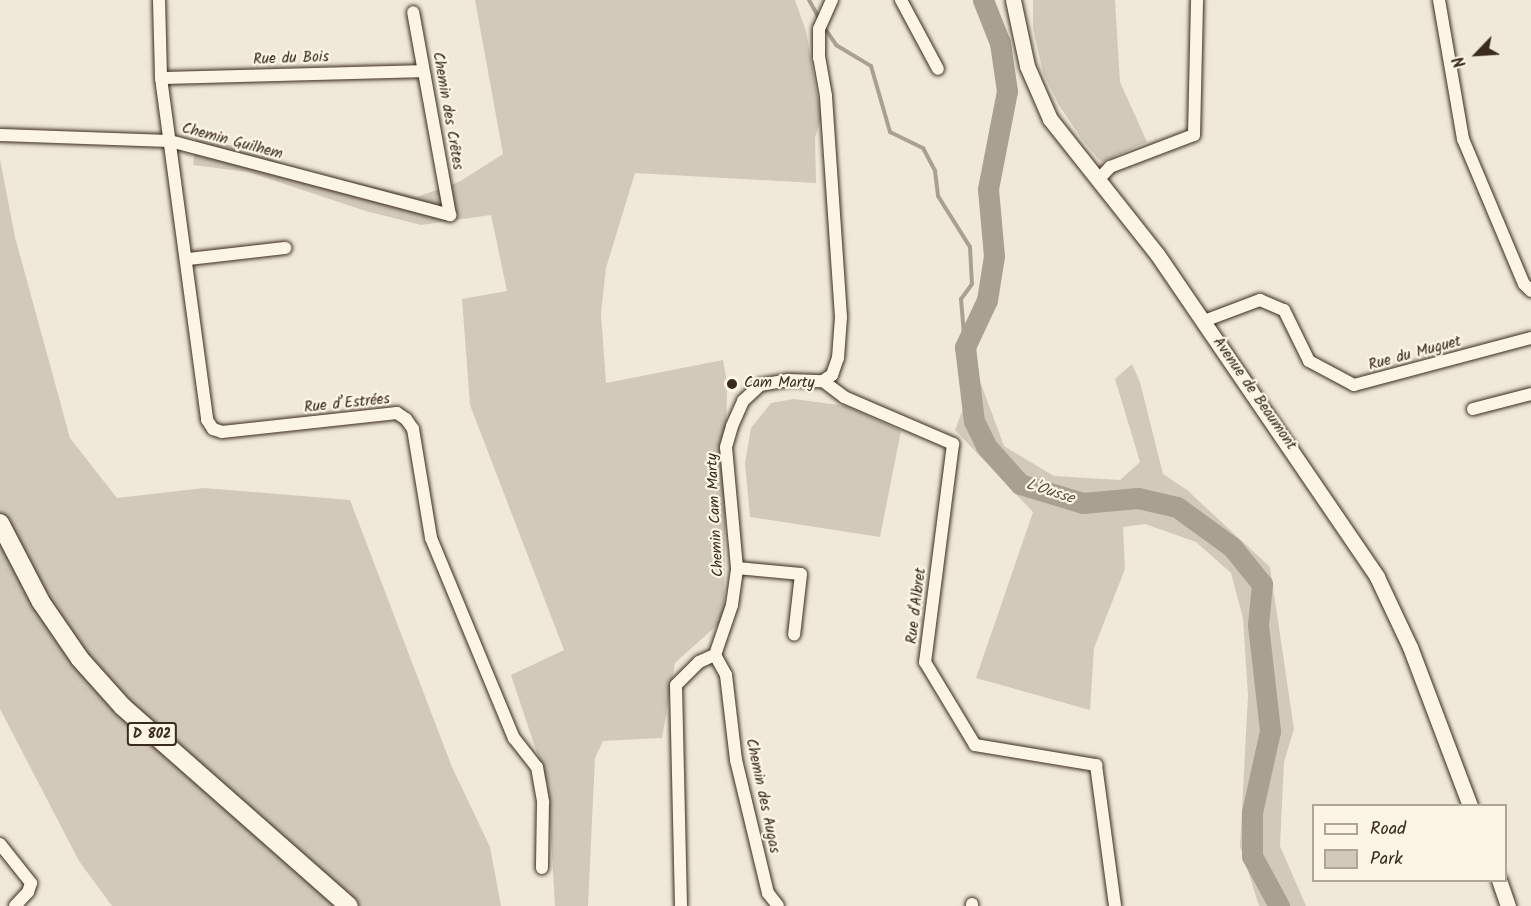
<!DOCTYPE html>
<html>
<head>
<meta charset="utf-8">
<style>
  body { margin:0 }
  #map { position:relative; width:1531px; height:906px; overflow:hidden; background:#f0e9d9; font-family:Kalam,sans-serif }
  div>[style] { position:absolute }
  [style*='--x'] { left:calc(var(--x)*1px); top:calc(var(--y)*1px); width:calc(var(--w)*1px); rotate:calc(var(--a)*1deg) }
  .green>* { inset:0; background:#d2c9ba }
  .stream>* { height:4px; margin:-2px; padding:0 2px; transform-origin:2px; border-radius:2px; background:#aaa091 }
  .river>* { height:21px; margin:-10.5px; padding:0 10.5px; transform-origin:10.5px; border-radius:10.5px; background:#aaa091 }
  .roads { filter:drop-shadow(0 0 2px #3b2a1e) drop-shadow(0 0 2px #3b2a1e) }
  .minor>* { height:12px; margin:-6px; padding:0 6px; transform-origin:6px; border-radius:6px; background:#fcf5e5 }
  .tertiary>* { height:15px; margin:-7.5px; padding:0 7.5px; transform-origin:7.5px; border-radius:7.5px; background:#fcf5e5 }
  .primary>* { height:18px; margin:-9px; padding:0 9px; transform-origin:9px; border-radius:9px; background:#fcf5e5 }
  .dots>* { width:16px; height:16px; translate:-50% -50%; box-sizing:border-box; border:3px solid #fcf5e5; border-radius:50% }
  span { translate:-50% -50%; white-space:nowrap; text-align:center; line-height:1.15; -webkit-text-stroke:4.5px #fcf5e5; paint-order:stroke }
  .shield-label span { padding:2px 4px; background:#fcf5e5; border:2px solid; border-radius:4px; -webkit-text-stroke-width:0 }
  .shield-label { font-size:14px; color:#3b2a1e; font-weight:700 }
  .street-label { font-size:15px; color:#3b2a1e }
  .poi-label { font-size:15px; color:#3b2a1e }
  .left { translate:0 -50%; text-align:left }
  .water-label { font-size:16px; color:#625346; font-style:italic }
  .legend { position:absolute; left:1312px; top:804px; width:195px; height:78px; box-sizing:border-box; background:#fcf5e5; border:2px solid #afa495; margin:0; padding:8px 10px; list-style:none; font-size:18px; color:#3b2a1e }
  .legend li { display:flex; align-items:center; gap:12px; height:30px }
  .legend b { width:30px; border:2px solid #afa495 }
  .north { position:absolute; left:1447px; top:24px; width:60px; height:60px; -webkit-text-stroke:4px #fcf5e5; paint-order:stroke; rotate:245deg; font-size:16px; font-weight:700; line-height:24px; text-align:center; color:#3b2a1e }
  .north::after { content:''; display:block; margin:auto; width:21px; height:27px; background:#3b2a1e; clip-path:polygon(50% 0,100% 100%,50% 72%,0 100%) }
</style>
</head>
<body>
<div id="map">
  <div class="green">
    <i style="clip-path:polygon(475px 0,795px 0,806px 31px,821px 118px,815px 138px,816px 183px,635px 173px,606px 268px,601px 314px,606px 383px,723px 360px,727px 382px,724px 619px,675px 663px,662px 738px,603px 741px,595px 758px,588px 906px,555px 906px,548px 786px,511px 675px,564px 650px,470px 405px,462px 299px,507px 291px,491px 215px,421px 225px,366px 211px,248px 172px,193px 165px,196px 139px,233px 146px,302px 170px,417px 197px,459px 182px,503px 154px)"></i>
    <i style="clip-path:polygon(1033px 0,1115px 0,1120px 82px,1147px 142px,1101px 162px,1083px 141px,1059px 105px,1043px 73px,1033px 28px)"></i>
    <i style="clip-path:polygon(0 159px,15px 237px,70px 438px,117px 498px,204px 488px,350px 500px,452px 767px,490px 847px,501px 906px,112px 906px,79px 861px,0 709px)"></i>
    <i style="clip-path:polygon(1132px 364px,1140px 382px,1163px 474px,1187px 490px,1270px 567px,1294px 729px,1284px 762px,1280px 846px,1306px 906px,1259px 906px,1240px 846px,1248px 696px,1243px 618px,1231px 573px,1196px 542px,1145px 524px,1123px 527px,1125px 569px,1094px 648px,1090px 710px,976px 678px,1033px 512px,955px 430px,977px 373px,1004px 446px,1054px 476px,1120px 480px,1140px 462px,1115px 379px)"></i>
    <i style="clip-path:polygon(794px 399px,846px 406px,901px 431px,880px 537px,750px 517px,745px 463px,751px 428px,771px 403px)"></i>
  </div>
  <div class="stream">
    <i style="--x:809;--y:0;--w:23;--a:61"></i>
    <i style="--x:824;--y:27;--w:22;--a:56"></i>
    <i style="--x:836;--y:45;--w:41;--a:31"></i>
    <i style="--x:871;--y:66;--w:69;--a:73.9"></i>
    <i style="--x:890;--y:132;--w:37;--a:26"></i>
    <i style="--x:923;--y:148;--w:26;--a:62"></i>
    <i style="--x:935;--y:171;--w:25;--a:83"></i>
    <i style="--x:938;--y:196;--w:60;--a:57.9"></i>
    <i style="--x:970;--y:247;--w:37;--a:87"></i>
    <i style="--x:972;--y:284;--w:19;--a:126"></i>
    <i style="--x:961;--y:299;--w:48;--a:85.2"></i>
  </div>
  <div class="river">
    <i style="--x:983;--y:0;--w:46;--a:68.4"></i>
    <i style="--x:1000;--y:43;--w:49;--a:81.7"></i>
    <i style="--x:1007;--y:91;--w:100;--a:101"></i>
    <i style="--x:988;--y:189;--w:67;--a:84.9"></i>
    <i style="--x:994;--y:256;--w:45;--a:99"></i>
    <i style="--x:987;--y:300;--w:52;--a:115.1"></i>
    <i style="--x:965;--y:347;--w:75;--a:83.1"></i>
    <i style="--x:974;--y:421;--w:28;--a:64"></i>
    <i style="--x:986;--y:446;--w:51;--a:48.2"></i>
    <i style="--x:1020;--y:484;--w:66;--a:16.8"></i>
    <i style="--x:1083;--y:503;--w:55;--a:-5.2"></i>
    <i style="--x:1138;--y:498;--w:40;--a:13"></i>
    <i style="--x:1177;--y:507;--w:68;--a:36"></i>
    <i style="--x:1232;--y:547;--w:48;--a:51"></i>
    <i style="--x:1262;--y:584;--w:41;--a:95.6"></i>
    <i style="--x:1258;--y:625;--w:107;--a:83.5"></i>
    <i style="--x:1270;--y:731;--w:83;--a:102.5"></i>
    <i style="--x:1252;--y:812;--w:44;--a:90"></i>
    <i style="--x:1252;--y:856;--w:57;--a:61.6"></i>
  </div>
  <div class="roads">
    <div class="minor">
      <i style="--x:159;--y:0;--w:78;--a:88.5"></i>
      <i style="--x:161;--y:78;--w:345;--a:82.3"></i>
      <i style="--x:207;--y:420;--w:11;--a:56"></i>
      <i style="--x:213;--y:429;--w:9;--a:18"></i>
      <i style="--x:222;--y:432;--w:176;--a:-6.2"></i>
      <i style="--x:397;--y:413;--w:11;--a:34"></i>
      <i style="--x:406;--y:419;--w:12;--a:55"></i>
      <i style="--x:413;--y:429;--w:110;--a:80.6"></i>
      <i style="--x:431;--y:538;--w:217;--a:67.5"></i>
      <i style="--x:514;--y:738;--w:37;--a:52"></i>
      <i style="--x:537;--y:767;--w:36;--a:80"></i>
      <i style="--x:543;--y:802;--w:66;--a:90.9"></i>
      <i style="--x:901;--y:0;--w:78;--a:61.8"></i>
      <i style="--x:1439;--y:0;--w:141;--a:80.2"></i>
      <i style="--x:1463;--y:139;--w:157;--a:67.2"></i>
      <i style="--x:1524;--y:284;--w:10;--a:45"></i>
      <i style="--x:161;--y:78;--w:261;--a:-1.5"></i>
      <i style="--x:0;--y:135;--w:170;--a:2"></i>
      <i style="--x:170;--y:141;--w:290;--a:14.8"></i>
      <i style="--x:450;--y:215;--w:206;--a:-100.3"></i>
      <i style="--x:1098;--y:180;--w:18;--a:-47"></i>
      <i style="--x:1110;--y:167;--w:90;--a:-20.9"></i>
      <i style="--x:1194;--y:135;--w:135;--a:-88.7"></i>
      <i style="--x:188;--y:259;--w:98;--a:-6.5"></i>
      <i style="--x:1204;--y:321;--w:60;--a:-20.6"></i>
      <i style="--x:1260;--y:300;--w:26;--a:23"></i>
      <i style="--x:1284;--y:310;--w:57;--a:63.9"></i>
      <i style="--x:1309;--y:361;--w:51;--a:28.1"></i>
      <i style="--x:1354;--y:385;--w:183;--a:-14.9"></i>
      <i style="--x:823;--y:381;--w:26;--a:37"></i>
      <i style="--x:844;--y:397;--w:119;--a:23.3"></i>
      <i style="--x:953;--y:444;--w:220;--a:97.3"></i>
      <i style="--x:925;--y:662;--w:97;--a:58.9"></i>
      <i style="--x:975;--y:745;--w:123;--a:9.4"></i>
      <i style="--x:1096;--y:765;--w:142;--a:82.3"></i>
      <i style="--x:1473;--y:409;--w:60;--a:-14.5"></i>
      <i style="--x:737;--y:568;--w:64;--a:5.4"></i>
      <i style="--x:801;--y:574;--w:61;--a:96.5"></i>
      <i style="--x:715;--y:655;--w:23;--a:61"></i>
      <i style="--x:726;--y:675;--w:86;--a:83.3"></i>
      <i style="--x:736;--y:760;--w:137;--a:76.5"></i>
      <i style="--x:768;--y:893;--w:16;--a:52"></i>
      <i style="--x:0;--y:844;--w:50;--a:51.5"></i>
      <i style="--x:31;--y:883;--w:9;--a:108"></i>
      <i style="--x:28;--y:892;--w:19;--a:133"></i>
      <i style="--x:681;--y:906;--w:221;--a:-91.3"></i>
      <i style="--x:676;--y:685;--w:33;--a:-45"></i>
      <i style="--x:699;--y:662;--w:17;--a:-24"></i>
      <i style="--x:715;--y:655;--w:53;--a:-71.2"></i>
      <i style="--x:732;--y:605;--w:37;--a:-82"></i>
      <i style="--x:737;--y:568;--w:121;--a:-95.2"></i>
      <i style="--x:726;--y:447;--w:22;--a:-74"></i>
      <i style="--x:732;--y:426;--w:27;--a:-66"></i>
      <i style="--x:743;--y:401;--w:23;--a:-43"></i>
      <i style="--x:760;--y:385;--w:27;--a:-10"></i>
      <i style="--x:787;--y:380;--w:36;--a:2"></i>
      <i style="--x:823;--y:381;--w:11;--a:-34"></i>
      <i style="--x:832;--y:375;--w:18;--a:-71"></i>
      <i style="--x:838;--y:358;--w:41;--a:-85.8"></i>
      <i style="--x:841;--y:317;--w:222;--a:-93.9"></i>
      <i style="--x:826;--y:96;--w:39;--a:-100"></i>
      <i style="--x:819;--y:58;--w:29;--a:-90"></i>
      <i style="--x:819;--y:29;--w:32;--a:-66"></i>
      <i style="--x:972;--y:906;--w:2;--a:-90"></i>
    </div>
    <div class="tertiary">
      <i style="--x:1013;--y:0;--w:67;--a:78"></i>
      <i style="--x:1027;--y:66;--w:58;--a:66.5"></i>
      <i style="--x:1050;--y:119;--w:172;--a:51.6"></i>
      <i style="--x:1157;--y:254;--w:391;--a:55.7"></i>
      <i style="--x:1377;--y:577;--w:77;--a:64.8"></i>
      <i style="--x:1410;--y:647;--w:170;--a:69.3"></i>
      <i style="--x:1499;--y:880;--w:28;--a:71"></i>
    </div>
    <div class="primary">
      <i style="--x:0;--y:523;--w:89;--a:62.6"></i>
      <i style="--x:41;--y:602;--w:69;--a:55.6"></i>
      <i style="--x:80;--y:659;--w:64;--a:48.1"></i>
      <i style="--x:123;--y:707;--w:301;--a:41.4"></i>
    </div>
  </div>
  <div class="dots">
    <i style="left:732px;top:384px;background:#3b2a1e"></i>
  </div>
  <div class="shield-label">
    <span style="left:152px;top:734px">D 802</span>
  </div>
  <div class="street-label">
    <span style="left:291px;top:59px;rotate:-2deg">Rue du Bois</span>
    <span style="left:447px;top:111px;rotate:80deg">Chemin des Crêtes</span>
    <span style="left:232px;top:142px;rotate:15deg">Chemin Guilhem</span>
    <span style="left:1415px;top:354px;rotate:-15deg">Rue du Muguet</span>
    <span style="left:1254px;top:394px;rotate:55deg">Avenue de Beaumont</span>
    <span style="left:347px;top:404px;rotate:-6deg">Rue d’Estrées</span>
    <span style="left:716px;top:515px;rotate:-93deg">Chemin Cam Marty</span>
    <span style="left:917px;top:606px;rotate:-83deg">Rue d'Albret</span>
    <span style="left:762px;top:796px;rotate:78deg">Chemin des Augas</span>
  </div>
  <div class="poi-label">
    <span class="left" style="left:744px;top:384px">Cam Marty</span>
  </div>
  <div class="water-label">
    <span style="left:1050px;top:492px;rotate:18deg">L'Ousse</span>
  </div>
  <ul class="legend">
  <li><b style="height:8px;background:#fcf5e5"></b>Road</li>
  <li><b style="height:16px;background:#d2c9ba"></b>Park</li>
  </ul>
  <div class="north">N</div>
</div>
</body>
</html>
